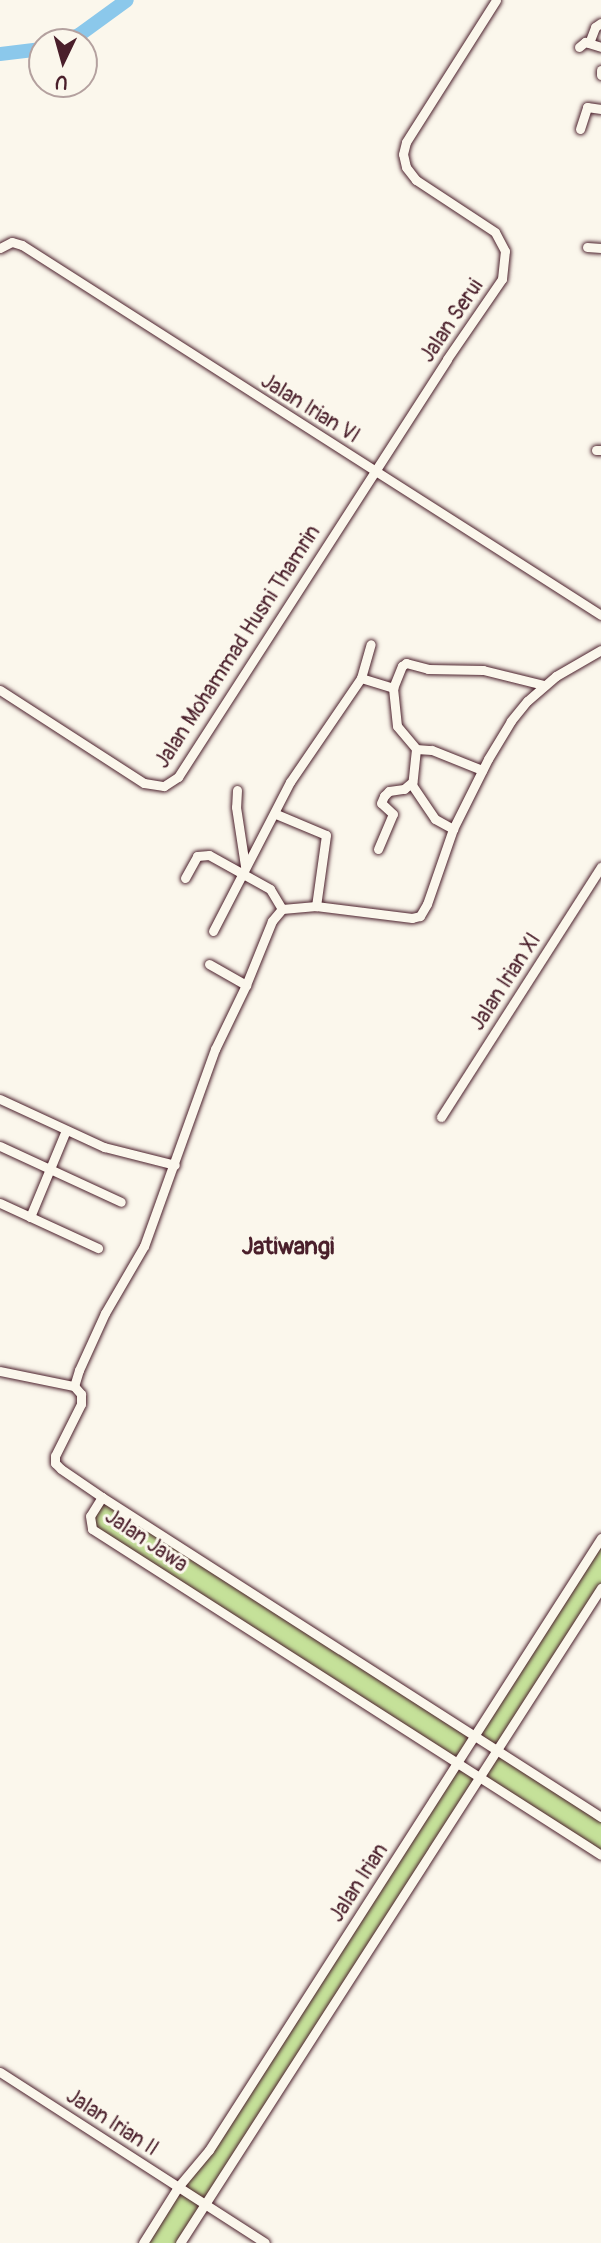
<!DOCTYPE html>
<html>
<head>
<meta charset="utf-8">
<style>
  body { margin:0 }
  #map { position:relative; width:601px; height:2243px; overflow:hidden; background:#fbf7ec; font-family:Pangolin,sans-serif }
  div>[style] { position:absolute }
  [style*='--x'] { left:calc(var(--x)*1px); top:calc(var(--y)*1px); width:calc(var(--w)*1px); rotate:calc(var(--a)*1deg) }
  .green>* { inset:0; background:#c5e199 }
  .river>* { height:14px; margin:-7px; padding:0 7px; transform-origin:7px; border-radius:7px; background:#8bc8eb }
  .roads { filter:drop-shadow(0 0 2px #4a1f2b) drop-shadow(0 0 2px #4a1f2b) }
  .minor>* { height:9px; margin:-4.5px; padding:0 4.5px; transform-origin:4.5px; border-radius:4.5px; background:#fbf7ec }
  span { translate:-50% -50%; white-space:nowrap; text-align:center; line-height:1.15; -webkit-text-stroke:6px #fbf7ec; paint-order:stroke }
  .street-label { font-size:21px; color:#4a1f2b }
  .quarter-label { font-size:24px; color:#4a1f2b; font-weight:700 }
  .north { position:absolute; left:28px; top:28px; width:70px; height:70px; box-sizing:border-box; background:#fbf7ec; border:2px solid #b4a19f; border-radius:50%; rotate:185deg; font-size:19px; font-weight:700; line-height:28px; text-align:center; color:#4a1f2b }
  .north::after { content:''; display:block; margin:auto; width:24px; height:32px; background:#4a1f2b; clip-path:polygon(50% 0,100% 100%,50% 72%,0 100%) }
</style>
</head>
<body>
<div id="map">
  <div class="green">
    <i style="clip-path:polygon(evenodd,102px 1497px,474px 1735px,601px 1538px,601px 1588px,497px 1749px,601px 1816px,601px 1855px,479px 1776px,180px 2243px,143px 2243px,209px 2150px,457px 1762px,92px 1529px,90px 1516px,102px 1497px,475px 1736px,497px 1749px,479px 1776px,458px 1762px,475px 1736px)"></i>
  </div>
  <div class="river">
    <i style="--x:60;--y:42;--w:20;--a:-20"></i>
    <i style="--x:79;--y:35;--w:59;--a:-36.1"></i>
    <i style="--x:0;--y:54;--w:42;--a:-6.8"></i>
  </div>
  <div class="roads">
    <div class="minor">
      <i style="--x:589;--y:43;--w:17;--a:-69"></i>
      <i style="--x:595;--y:27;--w:7;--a:-34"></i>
      <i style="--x:579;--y:47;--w:8;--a:-40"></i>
      <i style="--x:585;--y:42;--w:17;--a:17"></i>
      <i style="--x:601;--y:70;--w:5;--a:90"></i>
      <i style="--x:580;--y:129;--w:23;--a:-72"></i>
      <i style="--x:587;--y:107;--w:14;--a:8"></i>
      <i style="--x:587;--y:247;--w:14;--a:4"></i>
      <i style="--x:0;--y:248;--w:13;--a:-27"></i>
      <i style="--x:12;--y:242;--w:10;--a:17"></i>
      <i style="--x:22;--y:245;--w:687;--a:32.58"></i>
      <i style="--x:596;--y:450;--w:5;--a:0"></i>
      <i style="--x:601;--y:650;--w:52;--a:150"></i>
      <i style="--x:556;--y:676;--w:38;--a:139"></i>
      <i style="--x:527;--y:701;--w:26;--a:129"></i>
      <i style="--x:511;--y:721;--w:44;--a:121.2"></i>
      <i style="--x:488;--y:759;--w:78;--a:116.6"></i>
      <i style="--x:453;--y:829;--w:79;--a:109.1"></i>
      <i style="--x:427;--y:904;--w:14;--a:120"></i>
      <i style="--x:420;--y:916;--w:8;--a:166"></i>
      <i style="--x:412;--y:918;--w:97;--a:-172.9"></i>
      <i style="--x:316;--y:906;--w:34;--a:175"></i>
      <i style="--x:282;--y:909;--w:16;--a:130"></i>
      <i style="--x:272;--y:921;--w:69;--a:112.1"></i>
      <i style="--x:246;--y:985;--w:71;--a:115.8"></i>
      <i style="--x:215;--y:1049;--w:209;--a:109.8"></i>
      <i style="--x:144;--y:1246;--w:78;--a:120.2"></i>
      <i style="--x:105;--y:1313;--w:63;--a:114.5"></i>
      <i style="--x:79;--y:1370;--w:17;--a:107"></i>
      <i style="--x:74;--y:1386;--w:11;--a:49"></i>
      <i style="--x:81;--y:1394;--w:10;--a:90"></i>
      <i style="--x:81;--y:1404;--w:58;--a:116.6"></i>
      <i style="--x:55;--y:1456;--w:7;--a:90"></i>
      <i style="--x:55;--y:1463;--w:8;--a:45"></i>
      <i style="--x:61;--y:1469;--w:50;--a:34.3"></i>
      <i style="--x:102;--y:1497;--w:593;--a:32.67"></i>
      <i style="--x:361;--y:678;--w:35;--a:-74"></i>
      <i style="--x:393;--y:688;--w:38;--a:84"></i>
      <i style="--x:397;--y:726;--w:30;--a:50"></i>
      <i style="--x:416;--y:749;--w:36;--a:96"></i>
      <i style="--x:412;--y:785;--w:41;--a:55.9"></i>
      <i style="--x:435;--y:819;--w:21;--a:29"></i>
      <i style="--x:0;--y:690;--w:171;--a:32.9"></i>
      <i style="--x:144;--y:783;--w:20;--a:9"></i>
      <i style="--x:164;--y:786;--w:17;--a:-33"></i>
      <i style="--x:178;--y:777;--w:497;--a:-57.2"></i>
      <i style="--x:447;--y:359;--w:97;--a:-55.5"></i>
      <i style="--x:502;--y:279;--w:28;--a:-84"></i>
      <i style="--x:505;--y:251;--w:21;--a:-118"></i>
      <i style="--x:495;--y:232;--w:95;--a:-146.6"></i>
      <i style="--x:416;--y:180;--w:16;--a:-128"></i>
      <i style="--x:406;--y:167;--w:13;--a:-103"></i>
      <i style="--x:403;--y:154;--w:12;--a:-76"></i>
      <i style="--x:406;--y:142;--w:168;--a:-57.6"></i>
      <i style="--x:416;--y:749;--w:16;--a:4"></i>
      <i style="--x:432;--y:750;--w:54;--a:21.8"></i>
      <i style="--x:237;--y:790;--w:17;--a:93"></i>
      <i style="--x:236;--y:807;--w:60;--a:81.3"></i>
      <i style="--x:276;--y:814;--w:54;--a:22.8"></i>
      <i style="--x:326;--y:835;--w:72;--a:98"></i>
      <i style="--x:378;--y:849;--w:38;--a:-67"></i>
      <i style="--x:393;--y:814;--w:16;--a:-137"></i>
      <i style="--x:381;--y:803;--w:8;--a:-67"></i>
      <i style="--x:384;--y:796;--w:7;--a:-45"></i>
      <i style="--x:389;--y:791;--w:15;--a:-8"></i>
      <i style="--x:404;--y:789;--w:11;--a:-41"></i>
      <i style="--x:185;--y:878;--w:25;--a:-61"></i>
      <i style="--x:197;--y:856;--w:12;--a:-5"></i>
      <i style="--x:209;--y:855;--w:70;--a:29.1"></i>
      <i style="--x:270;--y:889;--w:23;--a:59"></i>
      <i style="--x:213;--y:931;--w:168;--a:-62.7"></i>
      <i style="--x:290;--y:782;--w:126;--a:-55.7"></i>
      <i style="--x:361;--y:678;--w:34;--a:17"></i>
      <i style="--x:393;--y:688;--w:24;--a:-68"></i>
      <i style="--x:402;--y:666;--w:5;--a:-37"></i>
      <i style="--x:406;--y:663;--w:23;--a:15"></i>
      <i style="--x:428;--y:669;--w:55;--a:1"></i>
      <i style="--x:483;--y:670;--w:63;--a:13.8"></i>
      <i style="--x:209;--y:964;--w:43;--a:29.6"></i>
      <i style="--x:0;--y:1099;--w:115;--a:24.8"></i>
      <i style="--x:104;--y:1147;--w:73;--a:14.2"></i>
      <i style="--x:441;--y:1117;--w:297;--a:-57.4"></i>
      <i style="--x:0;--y:1146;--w:133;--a:24.8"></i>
      <i style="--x:0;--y:1203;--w:108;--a:24.7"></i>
      <i style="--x:30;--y:1217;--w:94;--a:-67.5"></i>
      <i style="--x:0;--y:1371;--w:76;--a:11.5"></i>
      <i style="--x:102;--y:1497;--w:22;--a:122"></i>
      <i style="--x:90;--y:1516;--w:13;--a:81"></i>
      <i style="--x:92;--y:1529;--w:604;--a:32.64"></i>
      <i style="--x:0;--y:2072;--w:315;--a:32.8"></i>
      <i style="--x:143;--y:2243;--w:66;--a:-58"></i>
      <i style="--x:178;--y:2187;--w:48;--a:-50"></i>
      <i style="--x:209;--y:2150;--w:727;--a:-57.36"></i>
      <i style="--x:180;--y:2243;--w:779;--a:-57.27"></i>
    </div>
  </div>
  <div class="street-label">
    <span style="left:452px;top:321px;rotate:-56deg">Jalan Serui</span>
    <span style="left:310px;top:409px;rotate:32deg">Jalan Irian VI</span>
    <span style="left:238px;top:647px;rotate:-57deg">Jalan Mohammad Husni Thamrin</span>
    <span style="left:506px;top:982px;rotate:-57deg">Jalan Irian XI</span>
    <span style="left:146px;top:1541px;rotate:34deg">Jalan Jawa</span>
    <span style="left:359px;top:1883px;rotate:-57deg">Jalan Irian</span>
    <span style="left:112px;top:2123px;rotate:33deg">Jalan Irian II</span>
  </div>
  <div class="quarter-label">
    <span style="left:288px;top:1247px">Jatiwangi</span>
  </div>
  <div class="north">U</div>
</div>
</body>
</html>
